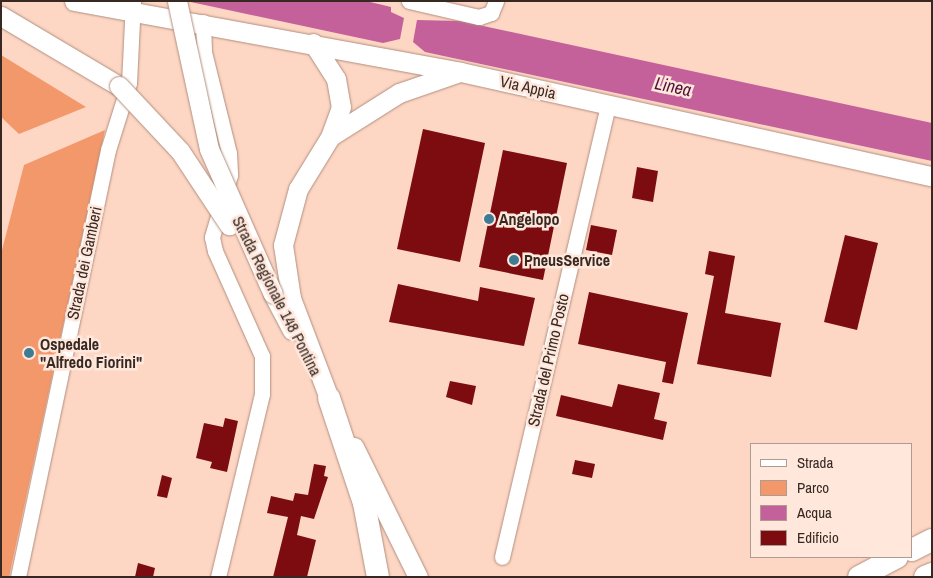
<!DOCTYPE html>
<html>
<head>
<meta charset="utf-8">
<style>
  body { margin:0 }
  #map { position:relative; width:933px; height:578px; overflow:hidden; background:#fdd6c4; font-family:"Archivo Narrow",sans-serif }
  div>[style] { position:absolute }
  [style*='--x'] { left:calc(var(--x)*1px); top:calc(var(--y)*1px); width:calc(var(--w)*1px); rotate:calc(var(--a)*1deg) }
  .green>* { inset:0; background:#f3986b }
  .water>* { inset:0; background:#c5619a }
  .building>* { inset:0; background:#7c0c10 }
  .roads { filter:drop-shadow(0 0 1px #b28e7d) drop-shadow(0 0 1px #b28e7d) }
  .minor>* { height:15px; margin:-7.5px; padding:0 7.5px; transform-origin:7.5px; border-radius:7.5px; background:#fff }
  .major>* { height:19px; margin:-9.5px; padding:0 9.5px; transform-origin:9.5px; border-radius:9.5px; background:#fff }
  .highway>* { height:22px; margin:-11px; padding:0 11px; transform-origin:11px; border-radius:11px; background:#fff }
  .bridges { filter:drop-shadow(0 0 1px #b28e7d) drop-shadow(0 0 1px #b28e7d) }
  .major-bridge>* { height:19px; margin:-9.5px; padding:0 9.5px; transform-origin:9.5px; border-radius:9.5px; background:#fff }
  .dots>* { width:14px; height:14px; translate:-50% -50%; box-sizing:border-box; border:2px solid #ffe7dc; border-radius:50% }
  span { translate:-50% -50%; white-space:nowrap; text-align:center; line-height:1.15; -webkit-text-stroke:5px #ffe7dc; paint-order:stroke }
  .street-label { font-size:16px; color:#372922 }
  .poi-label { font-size:16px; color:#372922; font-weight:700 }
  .left { translate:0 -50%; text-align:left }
  .water-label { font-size:18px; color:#511139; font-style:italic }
  .frame { position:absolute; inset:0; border:2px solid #372922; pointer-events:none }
  .legend { position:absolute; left:750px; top:443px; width:162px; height:115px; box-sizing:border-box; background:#ffe7dc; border:1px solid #af9b92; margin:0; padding:6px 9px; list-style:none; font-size:15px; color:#372922 }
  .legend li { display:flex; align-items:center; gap:10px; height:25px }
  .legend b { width:25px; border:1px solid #af9b92 }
</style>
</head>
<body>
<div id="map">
  <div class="green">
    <i style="clip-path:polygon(1px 55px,86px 107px,19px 134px,1px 117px)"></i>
    <i style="clip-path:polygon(105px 130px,9px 577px,1px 577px,1px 254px,24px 165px)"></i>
  </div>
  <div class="water">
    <i style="clip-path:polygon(186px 1px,366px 1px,391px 7px,391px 12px,404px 18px,400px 39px,383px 43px)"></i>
    <i style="clip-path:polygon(417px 20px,460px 21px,932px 123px,932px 161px,425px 52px,413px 42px)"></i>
  </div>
  <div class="building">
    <i style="clip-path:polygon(423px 129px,485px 143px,460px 262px,397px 249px)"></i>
    <i style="clip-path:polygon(503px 150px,567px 163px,543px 280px,479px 267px)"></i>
    <i style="clip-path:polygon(637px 167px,658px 171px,653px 202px,632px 198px)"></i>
    <i style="clip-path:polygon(591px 225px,617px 230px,612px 255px,586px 250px)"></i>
    <i style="clip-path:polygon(845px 235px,878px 243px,857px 330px,824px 322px)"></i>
    <i style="clip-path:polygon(709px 251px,735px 256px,725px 313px,781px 323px,771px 377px,697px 364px,714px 276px,705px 274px)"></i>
    <i style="clip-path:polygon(398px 284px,478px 301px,480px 287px,535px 298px,524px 346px,389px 322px)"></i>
    <i style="clip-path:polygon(589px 292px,688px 313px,673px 384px,662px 382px,666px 362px,578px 344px)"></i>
    <i style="clip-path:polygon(450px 381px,476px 386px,472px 405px,446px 397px)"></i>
    <i style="clip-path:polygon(618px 384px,660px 393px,654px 419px,667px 422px,663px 440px,556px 416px,561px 395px,612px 407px)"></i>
    <i style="clip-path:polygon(225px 418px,238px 421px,227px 472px,210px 468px,212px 462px,196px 458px,204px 423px,223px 427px)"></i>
    <i style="clip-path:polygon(575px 460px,595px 464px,592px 478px,572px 474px)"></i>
    <i style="clip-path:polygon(314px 464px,326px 466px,324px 476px,328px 477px,314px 519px,301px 516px,297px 535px,316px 540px,307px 577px,273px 577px,288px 517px,267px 513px,271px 496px,293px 501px,295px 493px,308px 495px)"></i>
    <i style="clip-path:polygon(162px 475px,172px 478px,167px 498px,157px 496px)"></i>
    <i style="clip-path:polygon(138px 563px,155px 568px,153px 577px,135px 577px)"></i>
  </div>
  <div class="roads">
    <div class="minor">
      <i style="--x:409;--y:1;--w:72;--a:12.9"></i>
      <i style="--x:479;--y:17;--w:13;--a:-18"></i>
      <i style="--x:491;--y:13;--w:13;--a:-67"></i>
      <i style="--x:203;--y:22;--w:30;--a:88"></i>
      <i style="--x:204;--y:52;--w:104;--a:76.1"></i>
      <i style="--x:229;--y:153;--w:22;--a:87"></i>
      <i style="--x:230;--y:175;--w:65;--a:106.2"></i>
      <i style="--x:212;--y:237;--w:14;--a:78"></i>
      <i style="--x:215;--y:251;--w:115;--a:65.9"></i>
      <i style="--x:262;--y:356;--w:38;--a:90"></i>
      <i style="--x:262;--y:394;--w:188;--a:103.5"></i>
      <i style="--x:502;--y:557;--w:464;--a:-76.8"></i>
      <i style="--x:18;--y:577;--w:436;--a:-78.1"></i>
      <i style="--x:108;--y:150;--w:70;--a:-72.6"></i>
      <i style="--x:129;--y:83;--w:82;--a:-87.2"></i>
    </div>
    <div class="major">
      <i style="--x:74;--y:1;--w:393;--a:10.4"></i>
      <i style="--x:461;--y:72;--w:482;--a:12.5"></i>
      <i style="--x:1;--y:16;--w:137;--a:30.7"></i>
      <i style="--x:313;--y:43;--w:43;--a:57.4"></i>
      <i style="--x:336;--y:79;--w:28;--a:80"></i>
      <i style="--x:341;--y:107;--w:32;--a:110"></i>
      <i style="--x:330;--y:137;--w:61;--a:121.6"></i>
      <i style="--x:298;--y:189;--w:58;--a:105"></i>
      <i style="--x:283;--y:245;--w:54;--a:81.4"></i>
      <i style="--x:291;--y:298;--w:107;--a:69.2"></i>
      <i style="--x:331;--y:136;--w:80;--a:-32.3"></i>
      <i style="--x:399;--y:93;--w:61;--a:-19"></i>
      <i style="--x:273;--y:294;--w:41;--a:62.2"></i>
      <i style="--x:354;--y:447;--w:145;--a:63.8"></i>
    </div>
    <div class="highway">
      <i style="--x:329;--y:398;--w:111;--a:71.6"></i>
      <i style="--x:364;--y:503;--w:75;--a:79.3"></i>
      <i style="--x:912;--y:550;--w:22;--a:-27"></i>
      <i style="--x:859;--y:577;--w:43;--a:-27.8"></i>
      <i style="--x:925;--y:577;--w:8;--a:-23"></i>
    </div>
  </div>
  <div class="bridges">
    <div class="major-bridge">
      <i style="--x:177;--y:1;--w:151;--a:77.8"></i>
      <i style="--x:209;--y:149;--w:158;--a:66.2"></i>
      <i style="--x:119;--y:86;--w:89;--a:46.8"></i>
      <i style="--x:180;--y:151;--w:89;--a:56.5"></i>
    </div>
  </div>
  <div class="dots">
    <i style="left:489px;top:219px;background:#3f7b93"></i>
    <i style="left:514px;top:260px;background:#3f7b93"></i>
    <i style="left:29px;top:353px;background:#3f7b93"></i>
  </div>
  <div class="street-label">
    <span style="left:528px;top:87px;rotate:13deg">Via Appia</span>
    <span style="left:84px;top:263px;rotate:-78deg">Strada dei Gamberi</span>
    <span style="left:277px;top:296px;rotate:63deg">Strada Regionale 148 Pontina</span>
    <span style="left:548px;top:360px;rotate:-77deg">Strada del Primo Posto</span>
  </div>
  <div class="poi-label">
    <span class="left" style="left:499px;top:219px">Angelopo</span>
    <span class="left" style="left:524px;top:260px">PneusService</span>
    <span class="left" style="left:40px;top:353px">Ospedale<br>"Alfredo Fiorini"</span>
  </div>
  <div class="water-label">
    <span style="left:673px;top:87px;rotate:12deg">Linea</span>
  </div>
  <div class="frame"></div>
  <ul class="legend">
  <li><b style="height:6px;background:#fff"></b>Strada</li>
  <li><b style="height:14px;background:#f3986b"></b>Parco</li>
  <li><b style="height:14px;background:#c5619a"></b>Acqua</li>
  <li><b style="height:14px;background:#7c0c10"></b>Edificio</li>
  </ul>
</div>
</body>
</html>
